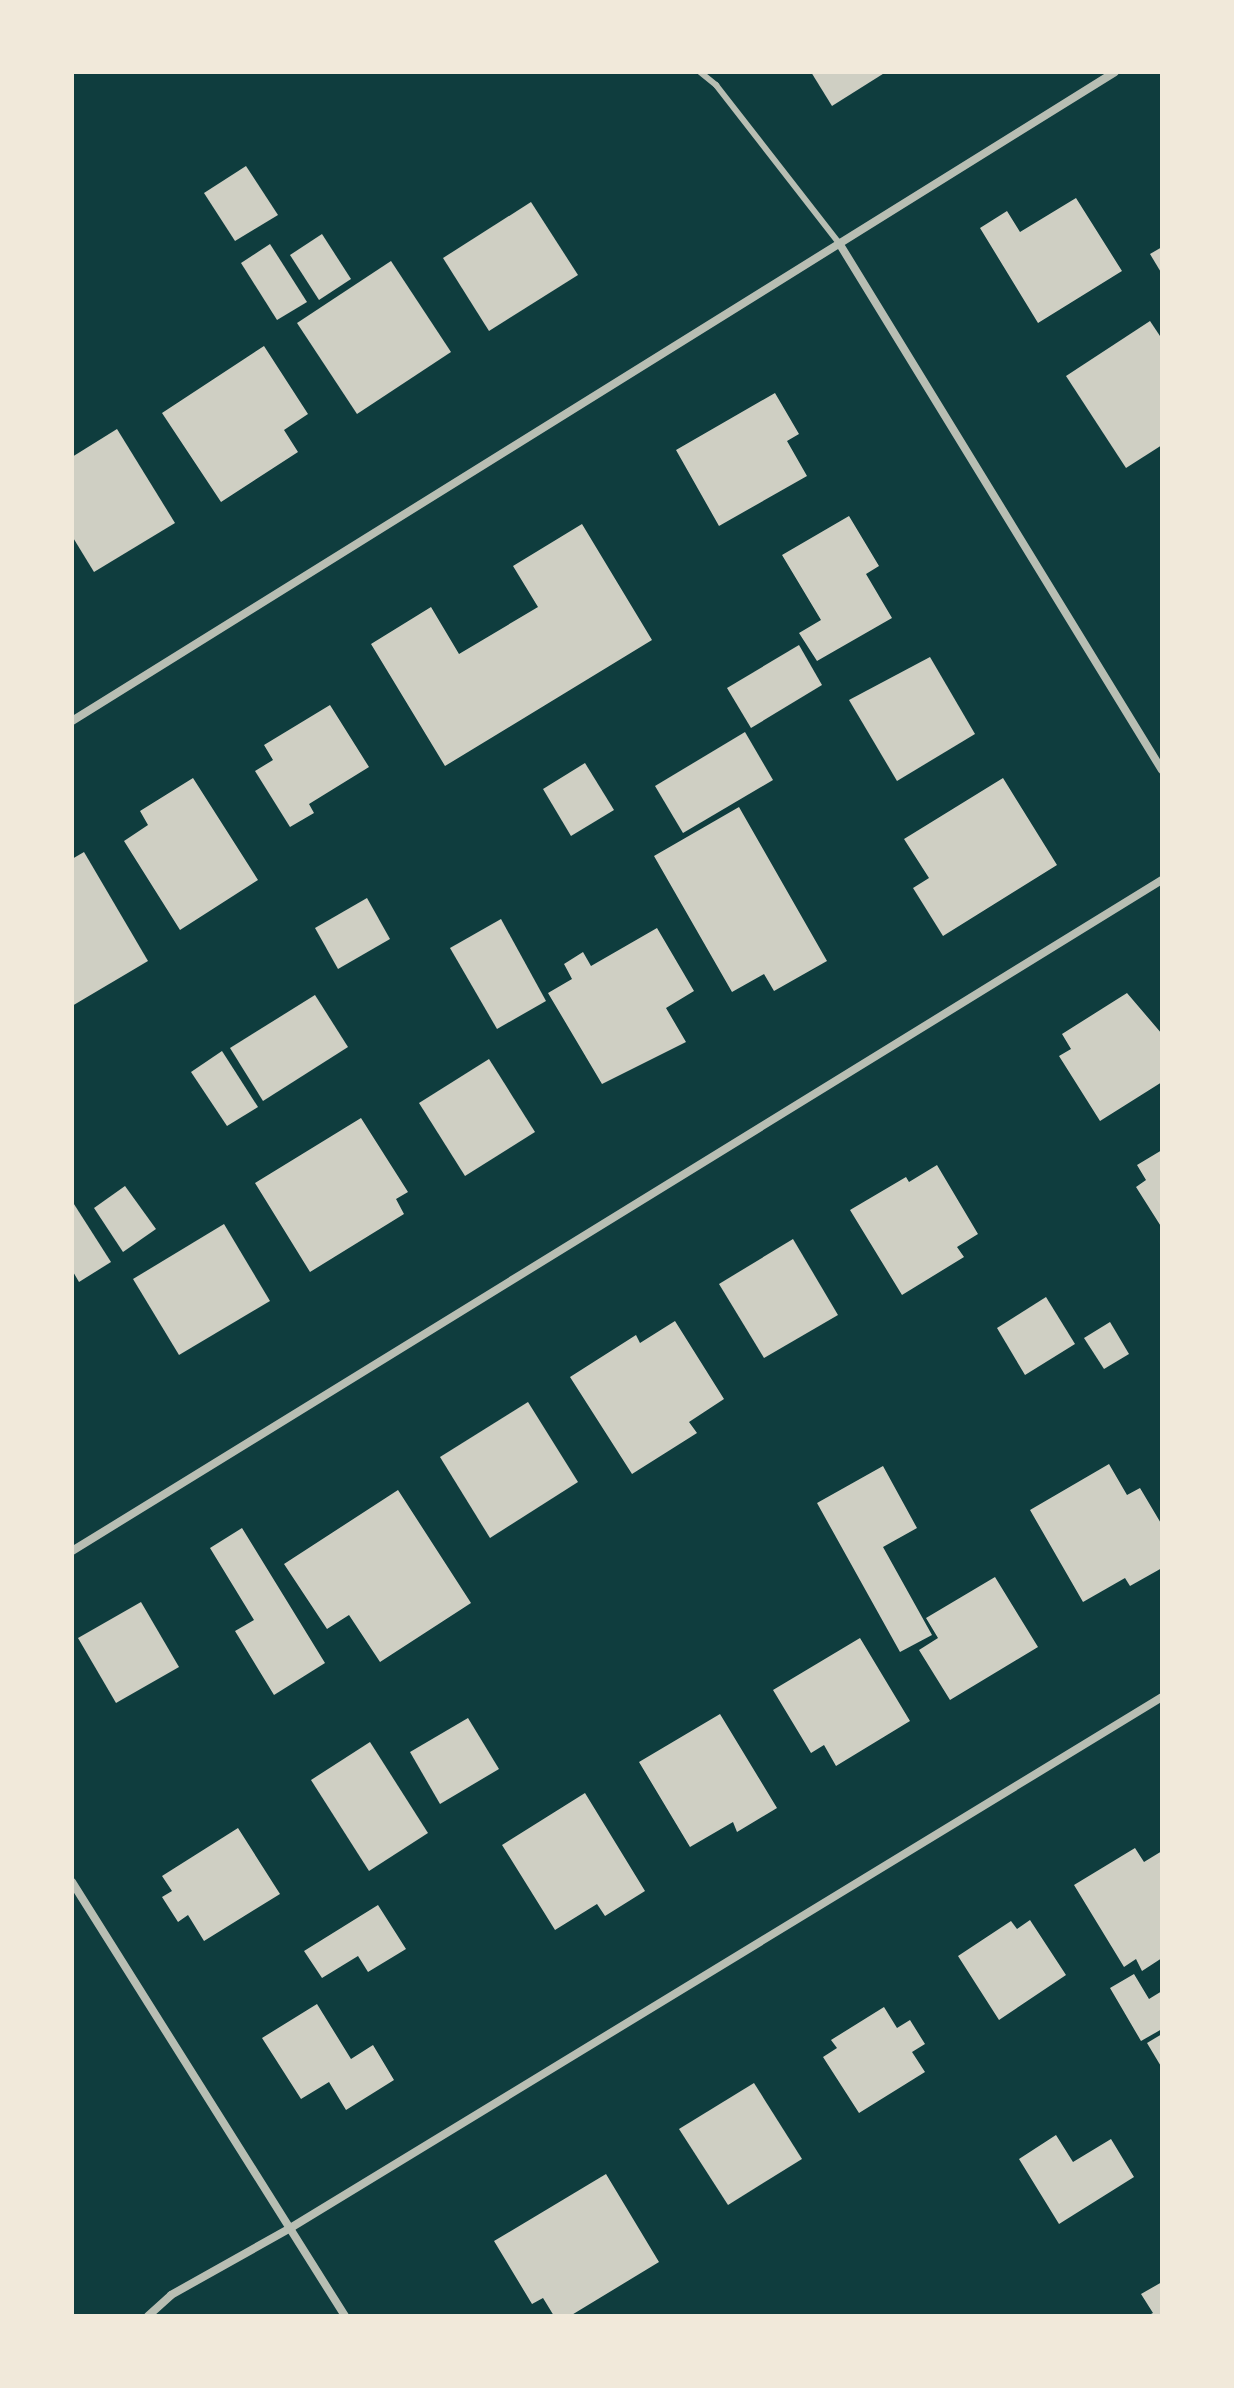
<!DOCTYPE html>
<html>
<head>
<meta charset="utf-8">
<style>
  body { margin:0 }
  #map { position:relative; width:1234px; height:2388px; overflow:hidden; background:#0f3d3e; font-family:"Asap Condensed",sans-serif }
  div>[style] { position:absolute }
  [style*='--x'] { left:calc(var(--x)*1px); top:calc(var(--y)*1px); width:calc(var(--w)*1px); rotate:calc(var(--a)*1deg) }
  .building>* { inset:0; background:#cfcfc3 }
  .service>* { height:6px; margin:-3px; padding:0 3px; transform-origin:3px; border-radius:3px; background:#b8beb3 }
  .minor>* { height:8px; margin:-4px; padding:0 4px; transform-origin:4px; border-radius:4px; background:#b8beb3 }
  span { translate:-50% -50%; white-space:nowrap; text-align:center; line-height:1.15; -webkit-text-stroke:6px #f1e9da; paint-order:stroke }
  .frame { position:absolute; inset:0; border:74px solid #f1e9da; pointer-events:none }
</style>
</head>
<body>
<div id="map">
  <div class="building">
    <i style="clip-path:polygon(811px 72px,886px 72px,832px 106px)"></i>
    <i style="clip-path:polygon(246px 166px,278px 215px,235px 241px,204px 193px)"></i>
    <i style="clip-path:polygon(1076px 198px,1122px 271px,1038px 323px,980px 228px,1007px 211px,1020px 232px)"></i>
    <i style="clip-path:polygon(531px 202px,578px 275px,489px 331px,443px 258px)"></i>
    <i style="clip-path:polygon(322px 234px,351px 279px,319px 300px,290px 255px)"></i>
    <i style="clip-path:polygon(270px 244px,307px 302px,277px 320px,241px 263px)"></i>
    <i style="clip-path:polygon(1162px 247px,1162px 274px,1150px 254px)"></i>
    <i style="clip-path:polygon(391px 261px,451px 352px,357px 414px,297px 323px)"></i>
    <i style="clip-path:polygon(1150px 321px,1162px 339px,1162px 445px,1126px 468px,1066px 376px)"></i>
    <i style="clip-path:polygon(264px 346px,308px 414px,284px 430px,298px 452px,221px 502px,162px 413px)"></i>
    <i style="clip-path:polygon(775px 393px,799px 434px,787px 441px,807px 476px,719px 526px,676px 450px)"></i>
    <i style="clip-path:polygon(117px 429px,175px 523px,94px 572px,72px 536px,72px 457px)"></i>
    <i style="clip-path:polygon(849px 516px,879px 566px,866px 574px,892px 618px,817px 661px,799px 633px,821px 620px,782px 555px)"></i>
    <i style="clip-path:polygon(582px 524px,652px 640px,445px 766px,371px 644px,431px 607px,459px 654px,538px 607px,513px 566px)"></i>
    <i style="clip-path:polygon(799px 645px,822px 685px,751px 728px,727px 688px)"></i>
    <i style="clip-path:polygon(930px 657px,975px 734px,897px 781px,849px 700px)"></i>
    <i style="clip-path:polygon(330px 705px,369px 767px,309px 804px,314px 813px,290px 827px,255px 771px,273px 760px,264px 745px)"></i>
    <i style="clip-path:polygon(745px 732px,773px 780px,683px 833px,655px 786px)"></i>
    <i style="clip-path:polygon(585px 763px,614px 810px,571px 836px,543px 789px)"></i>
    <i style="clip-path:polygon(193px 778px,258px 880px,180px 930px,124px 841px,148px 825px,140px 811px)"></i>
    <i style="clip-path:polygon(1003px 778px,1057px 865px,943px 936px,913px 888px,929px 878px,904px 839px)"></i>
    <i style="clip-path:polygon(739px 807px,827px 961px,774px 991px,764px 974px,732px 992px,654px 856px)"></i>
    <i style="clip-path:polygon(84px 852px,148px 961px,72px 1006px,72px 859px)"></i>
    <i style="clip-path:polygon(367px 898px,390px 939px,338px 969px,315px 928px)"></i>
    <i style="clip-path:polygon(501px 919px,546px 1001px,497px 1029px,450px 948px)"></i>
    <i style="clip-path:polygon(657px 928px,694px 991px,666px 1008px,686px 1042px,602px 1084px,548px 993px,572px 979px,564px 964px,583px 952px,591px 966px)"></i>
    <i style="clip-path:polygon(1127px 993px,1162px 1034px,1162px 1082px,1100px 1121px,1059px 1056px,1071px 1049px,1062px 1034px)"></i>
    <i style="clip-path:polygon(315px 995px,348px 1047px,263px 1101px,230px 1048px)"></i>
    <i style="clip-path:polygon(222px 1051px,258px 1107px,227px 1126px,191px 1072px)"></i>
    <i style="clip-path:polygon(489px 1059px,535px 1132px,465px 1176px,419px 1103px)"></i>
    <i style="clip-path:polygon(361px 1118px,408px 1192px,396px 1199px,404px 1214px,310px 1272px,255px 1183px)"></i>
    <i style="clip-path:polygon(1162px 1150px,1162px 1228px,1136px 1187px,1146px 1180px,1137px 1165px)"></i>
    <i style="clip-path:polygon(937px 1165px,978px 1234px,957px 1247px,964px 1257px,902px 1295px,850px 1210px,906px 1177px,909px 1182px)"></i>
    <i style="clip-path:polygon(125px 1186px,156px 1229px,123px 1252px,94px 1208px)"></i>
    <i style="clip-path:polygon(72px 1201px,111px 1262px,79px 1282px,72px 1270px)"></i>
    <i style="clip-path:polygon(224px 1224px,270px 1301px,179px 1355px,133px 1279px)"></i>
    <i style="clip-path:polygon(793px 1239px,838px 1315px,764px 1358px,719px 1284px)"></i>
    <i style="clip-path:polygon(1046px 1297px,1075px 1344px,1025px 1375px,997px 1328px)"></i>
    <i style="clip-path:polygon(675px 1321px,724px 1399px,689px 1422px,697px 1433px,632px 1474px,570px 1377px,636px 1335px,640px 1343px)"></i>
    <i style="clip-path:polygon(1110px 1322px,1129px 1354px,1104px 1369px,1084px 1338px)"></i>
    <i style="clip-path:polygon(528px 1402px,578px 1482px,490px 1538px,440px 1457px)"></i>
    <i style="clip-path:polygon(1109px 1464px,1127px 1495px,1140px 1488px,1162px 1525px,1162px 1568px,1130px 1586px,1125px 1578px,1083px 1602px,1030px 1510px)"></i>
    <i style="clip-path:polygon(883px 1466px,917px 1528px,883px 1547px,932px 1635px,900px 1652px,817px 1503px)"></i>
    <i style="clip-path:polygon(398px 1490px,471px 1603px,380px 1662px,349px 1615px,327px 1629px,284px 1564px)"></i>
    <i style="clip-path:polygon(242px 1528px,325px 1663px,274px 1695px,235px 1631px,254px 1620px,210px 1548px)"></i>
    <i style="clip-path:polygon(995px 1577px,1038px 1647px,950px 1700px,919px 1650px,938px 1638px,926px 1618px)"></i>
    <i style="clip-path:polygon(141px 1602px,179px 1667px,116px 1703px,78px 1638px)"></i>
    <i style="clip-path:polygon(860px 1638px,910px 1721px,836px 1766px,824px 1745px,811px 1753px,773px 1690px)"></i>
    <i style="clip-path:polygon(720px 1714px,777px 1808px,737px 1832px,733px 1822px,690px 1847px,639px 1762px)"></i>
    <i style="clip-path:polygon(468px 1718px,499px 1769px,440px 1804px,410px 1752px)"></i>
    <i style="clip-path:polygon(370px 1742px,428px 1833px,369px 1871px,311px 1780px)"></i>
    <i style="clip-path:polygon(585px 1793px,645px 1891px,605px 1916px,597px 1904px,555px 1930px,502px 1845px)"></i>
    <i style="clip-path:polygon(238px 1828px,280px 1894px,204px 1941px,188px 1915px,178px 1922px,162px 1897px,172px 1891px,162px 1876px)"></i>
    <i style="clip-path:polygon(1135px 1848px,1144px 1862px,1162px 1851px,1162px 1958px,1142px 1971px,1136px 1959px,1124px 1967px,1074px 1885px)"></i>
    <i style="clip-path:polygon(378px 1905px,406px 1949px,368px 1972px,358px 1956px,322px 1978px,304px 1951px)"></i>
    <i style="clip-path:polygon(1030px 1920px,1066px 1975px,999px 2020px,958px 1956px,1011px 1921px,1017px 1929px)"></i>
    <i style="clip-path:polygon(1134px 1974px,1149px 1999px,1162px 1991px,1162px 2029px,1141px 2041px,1110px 1988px)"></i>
    <i style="clip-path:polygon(317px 2004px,351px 2059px,373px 2045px,394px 2080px,346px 2110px,329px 2082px,301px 2099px,262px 2038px)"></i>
    <i style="clip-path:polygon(884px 2007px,897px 2028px,910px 2020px,925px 2044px,912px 2052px,925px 2072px,859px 2113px,823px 2057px,837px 2048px,831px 2040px)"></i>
    <i style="clip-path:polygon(1162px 2034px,1162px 2068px,1147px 2043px)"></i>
    <i style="clip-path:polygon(754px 2083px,802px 2159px,728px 2205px,679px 2129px)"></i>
    <i style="clip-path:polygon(1056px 2135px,1073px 2162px,1111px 2139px,1134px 2177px,1059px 2224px,1019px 2159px)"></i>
    <i style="clip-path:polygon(606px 2174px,659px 2262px,570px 2316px,554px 2316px,543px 2298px,532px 2304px,494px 2241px)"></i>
    <i style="clip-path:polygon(1162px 2282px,1162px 2316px,1147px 2316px,1153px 2313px,1141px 2294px)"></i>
  </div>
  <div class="service">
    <i style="--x:700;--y:72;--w:21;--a:39"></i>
    <i style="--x:716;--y:85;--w:200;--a:52.1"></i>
  </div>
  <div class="minor">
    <i style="--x:839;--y:243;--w:618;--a:58.5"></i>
    <i style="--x:72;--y:721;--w:1228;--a:-31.89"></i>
    <i style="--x:72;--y:1551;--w:1280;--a:-31.62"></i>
    <i style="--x:72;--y:1882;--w:513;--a:57.83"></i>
    <i style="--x:148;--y:2316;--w:31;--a:-42"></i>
    <i style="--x:171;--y:2295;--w:139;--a:-29.3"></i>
    <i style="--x:292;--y:2227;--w:1019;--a:-31.35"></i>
  </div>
  <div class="frame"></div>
</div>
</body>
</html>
